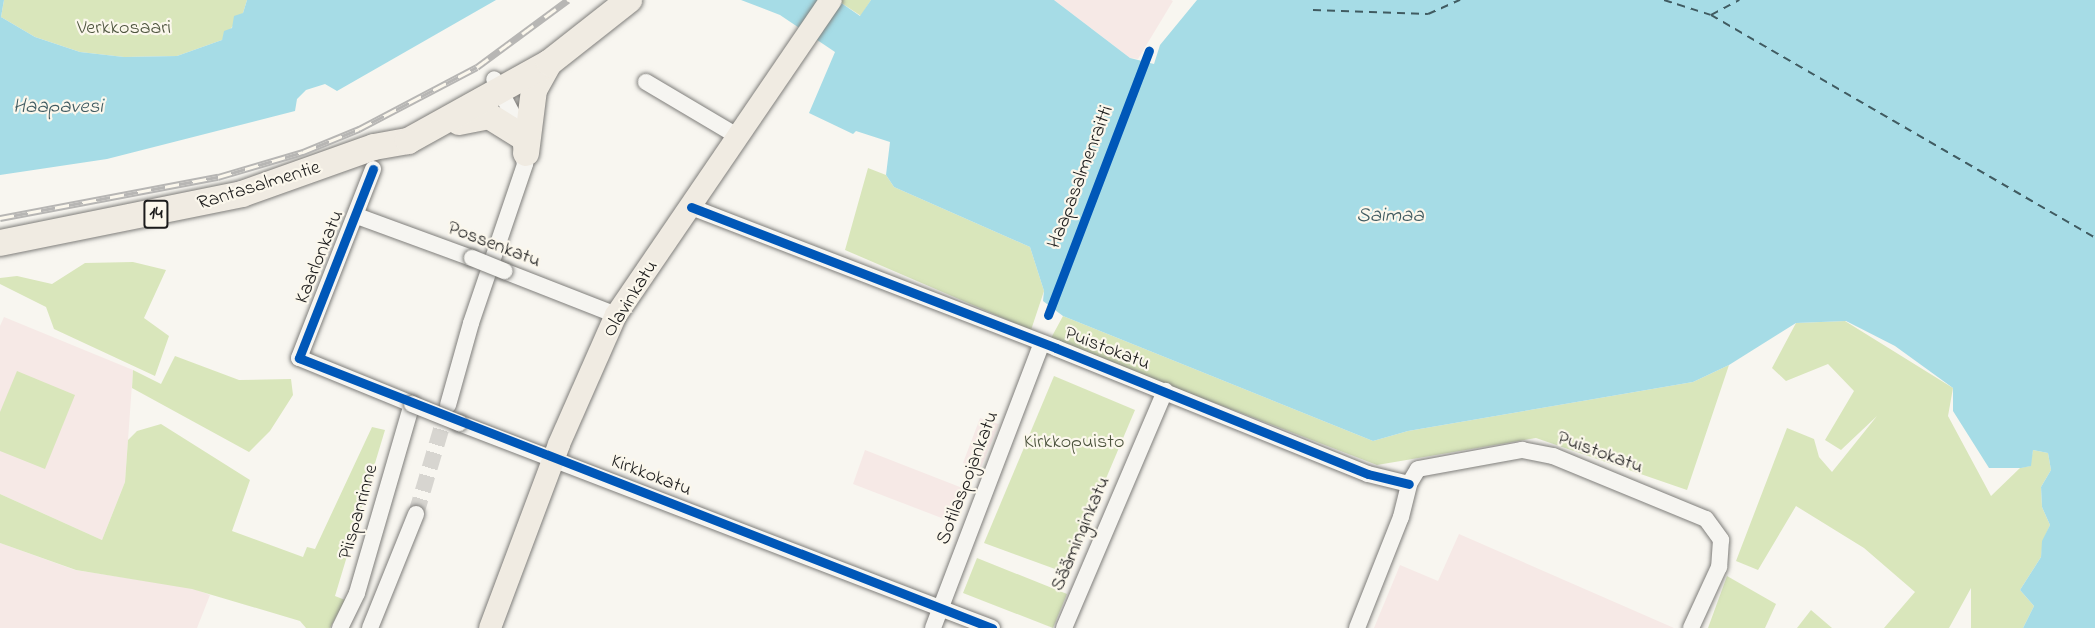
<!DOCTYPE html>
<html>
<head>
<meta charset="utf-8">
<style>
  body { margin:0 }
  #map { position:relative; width:2095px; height:628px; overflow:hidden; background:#f8f6f0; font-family:"Indie Flower",sans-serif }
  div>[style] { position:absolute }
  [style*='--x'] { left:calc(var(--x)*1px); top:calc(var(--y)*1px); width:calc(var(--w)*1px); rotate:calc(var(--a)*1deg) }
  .built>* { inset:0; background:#f6e9e6 }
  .green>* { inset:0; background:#d9e6bb }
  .water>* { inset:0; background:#a6dce6 }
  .ferry>* { height:1.5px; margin-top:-0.75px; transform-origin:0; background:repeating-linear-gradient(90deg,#405b61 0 8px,transparent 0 14px) }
  .minor-tunnel>* { height:16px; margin-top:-8px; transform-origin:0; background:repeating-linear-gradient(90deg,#d7d5d0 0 16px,transparent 0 24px) }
  .roads { filter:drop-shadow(0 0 2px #7f7e7b) drop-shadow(0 0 2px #7f7e7b) }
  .minor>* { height:16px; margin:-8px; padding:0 8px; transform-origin:8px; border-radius:8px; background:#f6f5f1 }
  .major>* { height:22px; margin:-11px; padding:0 11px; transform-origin:11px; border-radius:11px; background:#f0ebe2 }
  .highway>* { height:26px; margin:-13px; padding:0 13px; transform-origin:13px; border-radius:13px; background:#f0ebe2 }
  .rail>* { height:7px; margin-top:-3.5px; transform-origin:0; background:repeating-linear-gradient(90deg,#fbf7ec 0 14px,#b7b6b4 0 28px); box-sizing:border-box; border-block:2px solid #b7b6b4 }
  .bridges { filter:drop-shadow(0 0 2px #7f7e7b) drop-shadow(0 0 2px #7f7e7b) }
  .minor-bridge>* { height:16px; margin:-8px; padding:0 8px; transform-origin:8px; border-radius:8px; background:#f6f5f1 }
  .cycleway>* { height:9px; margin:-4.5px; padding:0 4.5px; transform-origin:4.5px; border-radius:4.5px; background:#0057b8 }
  span { translate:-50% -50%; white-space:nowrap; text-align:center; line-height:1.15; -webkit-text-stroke:4.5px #fbf7ec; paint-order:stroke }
  .shield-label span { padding:2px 4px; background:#fbf7ec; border:2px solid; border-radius:4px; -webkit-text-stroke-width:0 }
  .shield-label { font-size:18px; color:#1c1c1c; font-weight:700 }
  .park-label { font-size:20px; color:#4d543e }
  .street-label { font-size:20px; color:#1c1c1c }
  .water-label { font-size:21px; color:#405b61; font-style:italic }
</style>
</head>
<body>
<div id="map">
  <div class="built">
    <i style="clip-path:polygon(1054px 0,1171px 0,1173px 1px,1138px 59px,1130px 58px)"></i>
    <i style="clip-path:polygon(4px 317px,133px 370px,125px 482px,102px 540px,0 494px,0 326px)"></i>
    <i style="clip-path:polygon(980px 418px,999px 424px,980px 470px,963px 463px)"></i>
    <i style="clip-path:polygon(865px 450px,965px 489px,952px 522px,853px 484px)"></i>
    <i style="clip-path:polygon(1459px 534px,1674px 628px,1374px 628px,1400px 565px,1438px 581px)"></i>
    <i style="clip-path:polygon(0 543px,75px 570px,192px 588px,210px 595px,197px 628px,0 628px)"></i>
  </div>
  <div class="green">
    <i style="clip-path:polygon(4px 0,247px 0,243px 13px,222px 40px,177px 56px,124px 57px,80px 52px,35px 37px,1px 17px)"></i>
    <i style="clip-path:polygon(837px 0,871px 0,861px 16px)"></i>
    <i style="clip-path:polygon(868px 168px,886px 175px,894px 187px,1030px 247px,1044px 291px,1031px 330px,845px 250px)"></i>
    <i style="clip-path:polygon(133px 262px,166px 270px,144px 318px,169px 336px,155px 376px,54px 329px,46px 307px,0 284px,0 278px,17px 276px,52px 284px,85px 263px)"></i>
    <i style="clip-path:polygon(1063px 316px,1373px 441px,1408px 431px,1693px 382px,1729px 365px,1687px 490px,1536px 438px,1377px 465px,1050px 340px)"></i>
    <i style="clip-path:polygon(1845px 321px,1953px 388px,1948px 416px,1991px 496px,2020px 468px,2030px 466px,2033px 450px,2048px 453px,2051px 470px,2041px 487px,2042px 507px,2050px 525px,2043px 541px,2041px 557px,2020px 590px,2034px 606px,2023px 628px,1971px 628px,1971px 588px,1949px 628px,1884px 628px,1915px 592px,1864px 548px,1796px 506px,1758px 570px,1736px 561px,1787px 428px,1814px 439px,1819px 457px,1832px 472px,1877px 416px,1841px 450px,1825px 440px,1854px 391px,1828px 364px,1786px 381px,1772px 368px,1796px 323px)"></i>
    <i style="clip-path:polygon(175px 356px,239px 380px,291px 379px,293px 395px,270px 431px,249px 452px,132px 388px,133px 370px,161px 384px)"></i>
    <i style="clip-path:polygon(17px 371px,75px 395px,45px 469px,0 451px,0 412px)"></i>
    <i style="clip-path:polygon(1054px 376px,1135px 410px,1066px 573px,984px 543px)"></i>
    <i style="clip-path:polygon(161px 424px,250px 480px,232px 531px,303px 557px,307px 547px,315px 549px,372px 427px,385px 430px,335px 596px,345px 600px,330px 628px,306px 628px,300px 621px,192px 589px,76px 570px,0 543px,0 494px,102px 540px,125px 482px,128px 440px,137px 431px)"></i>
    <i style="clip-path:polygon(977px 558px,1067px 594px,1053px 628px,963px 593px)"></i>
    <i style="clip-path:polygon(1727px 576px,1776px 604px,1765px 628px,1708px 628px)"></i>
    <i style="clip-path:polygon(1811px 610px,1832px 628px,1797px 628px)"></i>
  </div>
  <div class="water">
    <i style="clip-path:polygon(0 0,4px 0,1px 17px,35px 37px,80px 52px,124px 57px,177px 56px,222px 40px,224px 31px,232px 28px,234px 16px,243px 13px,247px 0,496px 0,337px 91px,325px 84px,306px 90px,297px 99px,295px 111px,107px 159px,0 175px)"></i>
    <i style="clip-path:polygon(741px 0,837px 0,860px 16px,871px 0,1054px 0,1130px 58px,1154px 64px,1160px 45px,1197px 0,2095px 0,2095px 628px,2023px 628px,2034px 606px,2020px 590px,2041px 557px,2042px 541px,2050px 525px,2042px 507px,2041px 487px,2051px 470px,2048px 453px,2033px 450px,2031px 466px,2021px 468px,1989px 468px,1953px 411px,1953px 388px,1895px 346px,1846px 321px,1796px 323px,1729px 365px,1693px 382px,1408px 431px,1373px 441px,1063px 316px,1043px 301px,1044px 291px,1030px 247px,894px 187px,886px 175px,890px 142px,856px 131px,853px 134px,809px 113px,835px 52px,780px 15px)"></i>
  </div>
  <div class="ferry">
    <i style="--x:1664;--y:0;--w:49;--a:17.7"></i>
    <i style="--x:1711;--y:15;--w:32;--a:-28"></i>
    <i style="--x:1313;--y:10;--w:115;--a:2"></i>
    <i style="--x:1428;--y:14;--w:35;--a:-24"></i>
    <i style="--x:1711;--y:15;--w:444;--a:30.1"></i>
  </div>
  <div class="minor-tunnel">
    <i style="--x:416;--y:514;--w:113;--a:-73.5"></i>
  </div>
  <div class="roads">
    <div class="minor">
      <i style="--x:646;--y:82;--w:108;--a:30.6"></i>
      <i style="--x:691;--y:207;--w:391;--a:21.1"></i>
      <i style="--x:1056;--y:348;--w:336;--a:22"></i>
      <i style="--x:1368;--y:474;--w:42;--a:13.7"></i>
      <i style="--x:357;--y:216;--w:122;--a:20.1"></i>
      <i style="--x:504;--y:271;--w:120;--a:21.4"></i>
      <i style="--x:448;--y:405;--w:85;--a:-74.3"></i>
      <i style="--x:471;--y:323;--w:168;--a:-71.2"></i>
      <i style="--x:525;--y:164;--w:44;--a:-101.8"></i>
      <i style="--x:516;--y:121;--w:47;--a:-117.6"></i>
      <i style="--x:459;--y:423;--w:571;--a:21.04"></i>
      <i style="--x:340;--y:628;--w:39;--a:-64"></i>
      <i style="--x:357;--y:593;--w:197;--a:-73.8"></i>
      <i style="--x:412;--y:404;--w:122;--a:-157.8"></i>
      <i style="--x:299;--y:358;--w:203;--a:-68.6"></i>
      <i style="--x:370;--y:628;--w:123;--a:-68"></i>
      <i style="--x:933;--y:628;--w:305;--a:-69.1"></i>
      <i style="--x:1064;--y:628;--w:258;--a:-66.9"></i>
      <i style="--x:1357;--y:628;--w:119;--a:-68.4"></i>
      <i style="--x:1401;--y:517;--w:34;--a:-76"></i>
      <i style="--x:1409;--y:484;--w:17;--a:-59"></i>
      <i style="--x:1418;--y:469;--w:106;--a:-10.4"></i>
      <i style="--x:1522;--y:450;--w:32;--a:11"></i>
      <i style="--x:1553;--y:456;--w:165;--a:22.4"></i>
      <i style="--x:1706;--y:519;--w:26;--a:54"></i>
      <i style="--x:1721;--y:540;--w:27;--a:94"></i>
      <i style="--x:1719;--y:567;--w:67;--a:114.7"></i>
    </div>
    <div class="major">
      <i style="--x:490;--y:628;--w:197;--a:-69.4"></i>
      <i style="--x:559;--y:444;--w:141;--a:-66.2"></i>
      <i style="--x:616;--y:315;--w:381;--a:-55.7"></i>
    </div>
    <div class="highway">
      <i style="--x:459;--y:122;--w:31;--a:-11"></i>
      <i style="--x:489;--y:116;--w:36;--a:32"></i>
      <i style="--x:526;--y:153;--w:64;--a:-82.8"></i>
      <i style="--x:534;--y:90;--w:31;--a:-61"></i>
      <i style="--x:0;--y:243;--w:247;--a:-11.4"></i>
      <i style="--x:242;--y:194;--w:140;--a:-19.6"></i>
      <i style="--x:374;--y:147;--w:35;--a:-10"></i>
      <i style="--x:408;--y:141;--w:161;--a:-29"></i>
      <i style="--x:549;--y:63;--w:102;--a:-38.2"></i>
    </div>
  </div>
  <div class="rail">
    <i style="--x:0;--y:218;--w:222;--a:-10.7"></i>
    <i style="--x:218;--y:177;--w:89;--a:-16.4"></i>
    <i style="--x:303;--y:152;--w:61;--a:-22.3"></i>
    <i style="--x:359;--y:129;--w:133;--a:-27.7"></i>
    <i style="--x:477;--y:67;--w:113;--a:-36.4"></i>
  </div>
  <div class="bridges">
    <div class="minor-bridge">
      <i style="--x:472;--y:258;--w:35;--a:22"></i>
      <i style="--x:412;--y:404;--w:51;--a:22"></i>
    </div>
  </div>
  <div class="cycleway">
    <i style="--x:373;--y:169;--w:203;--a:111.4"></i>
    <i style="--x:299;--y:358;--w:744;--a:21.29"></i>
    <i style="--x:691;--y:207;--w:391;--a:21.1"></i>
    <i style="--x:1056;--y:348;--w:336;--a:22"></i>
    <i style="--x:1368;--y:474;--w:42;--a:13.7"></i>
    <i style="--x:1048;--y:315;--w:283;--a:-69.1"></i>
  </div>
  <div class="shield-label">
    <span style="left:156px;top:214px">14</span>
  </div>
  <div class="park-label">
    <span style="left:124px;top:28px">Verkkosaari</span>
    <span style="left:1074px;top:442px">Kirkkopuisto</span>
  </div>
  <div class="street-label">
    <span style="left:1081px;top:177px;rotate:-69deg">Haapasalmenraitti</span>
    <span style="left:259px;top:186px;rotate:-17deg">Rantasalmentie</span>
    <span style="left:494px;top:245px;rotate:21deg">Possenkatu</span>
    <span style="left:320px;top:257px;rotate:-68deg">Kaarlonkatu</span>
    <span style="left:631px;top:299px;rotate:-58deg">Olavinkatu</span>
    <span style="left:1107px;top:349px;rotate:21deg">Puistokatu</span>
    <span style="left:1600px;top:453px;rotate:20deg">Puistokatu</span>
    <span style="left:651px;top:476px;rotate:21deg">Kirkkokatu</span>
    <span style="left:968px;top:478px;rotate:-69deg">Sotilaspojankatu</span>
    <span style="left:359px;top:512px;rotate:-74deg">Piispanrinne</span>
    <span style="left:1081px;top:534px;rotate:-67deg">Sääminginkatu</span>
  </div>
  <div class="water-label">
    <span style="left:58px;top:107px">Haapavesi</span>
    <span style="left:1390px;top:216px">Saimaa</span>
  </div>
</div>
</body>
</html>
